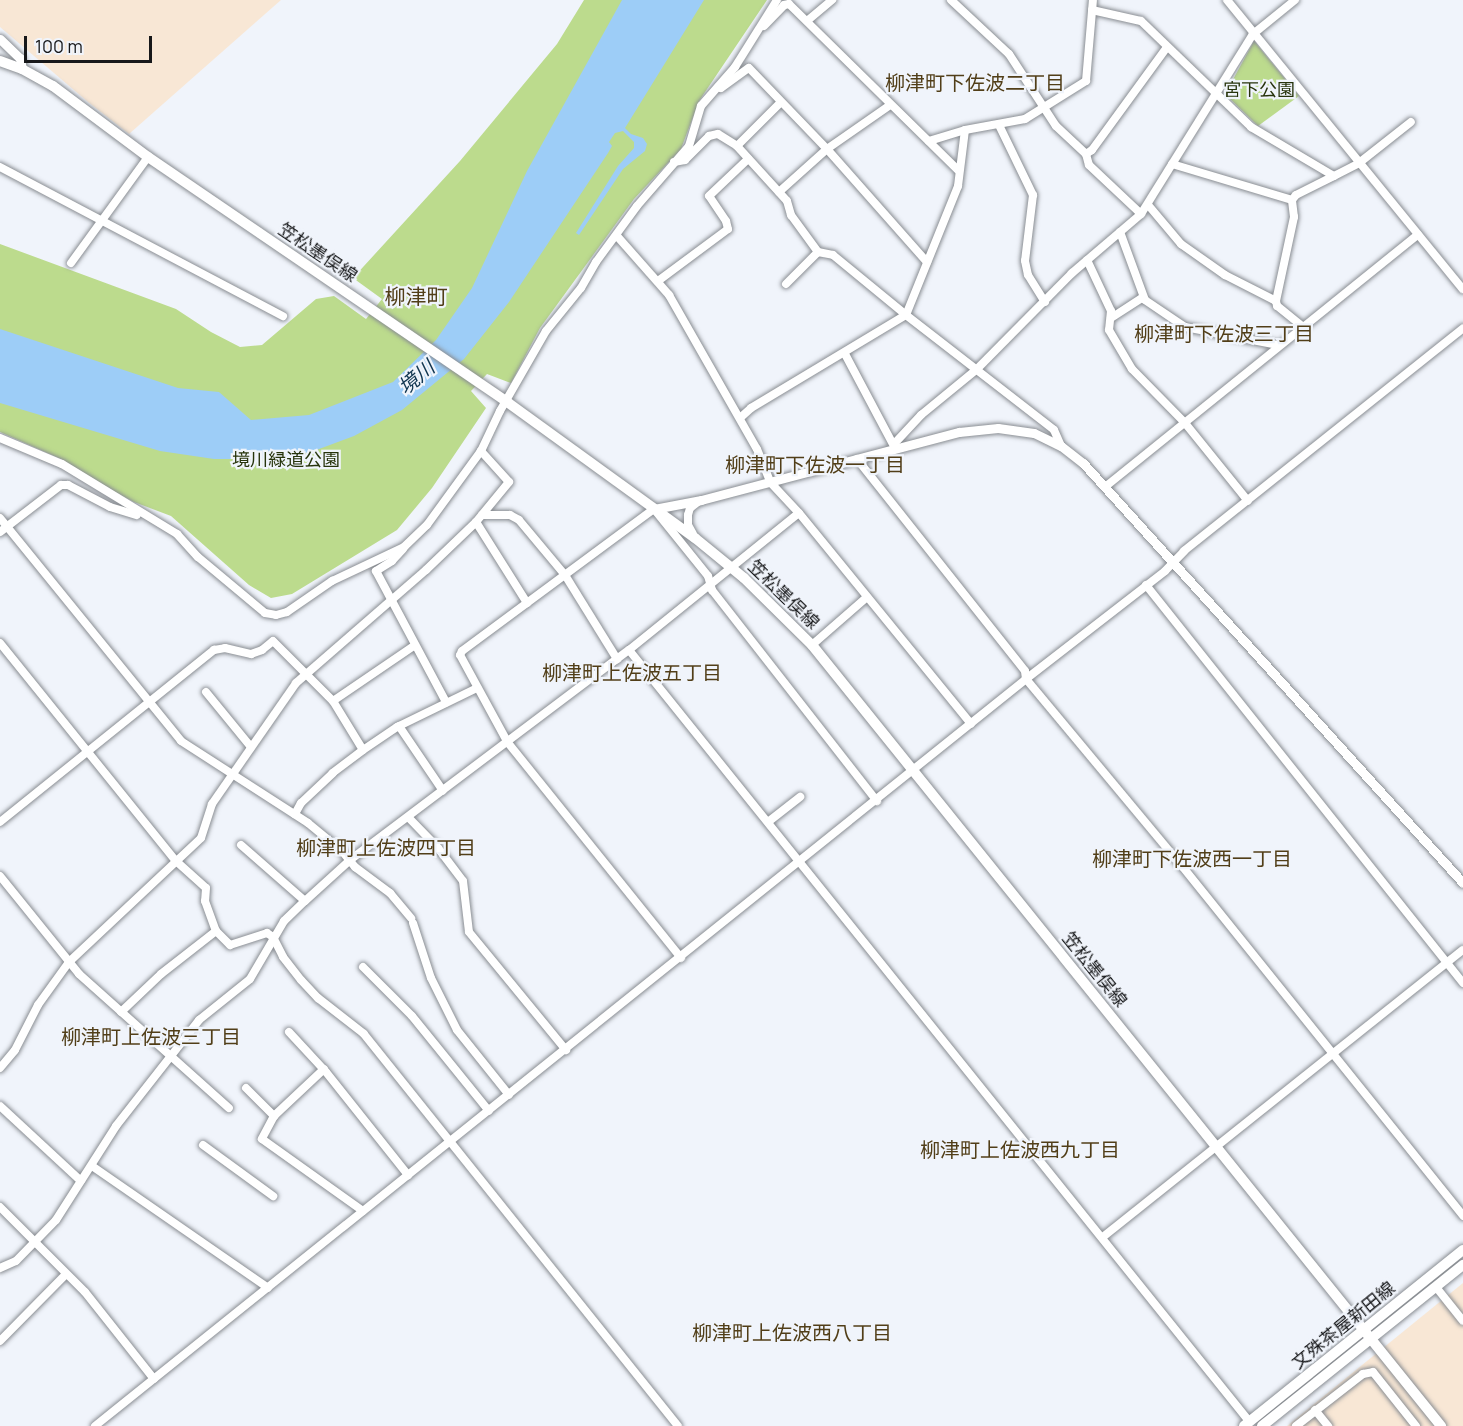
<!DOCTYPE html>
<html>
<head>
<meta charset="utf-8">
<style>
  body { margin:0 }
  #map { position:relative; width:1463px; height:1426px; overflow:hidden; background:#f0f4fb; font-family:Manrope,"Noto Sans JP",sans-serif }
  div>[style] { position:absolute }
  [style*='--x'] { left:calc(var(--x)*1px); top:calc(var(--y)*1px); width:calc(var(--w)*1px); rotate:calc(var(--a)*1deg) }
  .industrial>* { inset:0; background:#f8e7d5 }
  .green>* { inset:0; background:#bcdb8d }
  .water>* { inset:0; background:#9dcdf7 }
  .roads { filter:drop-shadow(0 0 2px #898d92) drop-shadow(0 0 2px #898d92) }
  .minor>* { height:8px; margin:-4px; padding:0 4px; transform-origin:4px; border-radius:4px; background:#fff }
  .tertiary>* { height:9px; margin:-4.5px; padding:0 4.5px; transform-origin:4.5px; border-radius:4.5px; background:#fff }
  .secondary>* { height:10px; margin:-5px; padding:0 5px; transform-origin:5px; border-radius:5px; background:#fff }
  span { translate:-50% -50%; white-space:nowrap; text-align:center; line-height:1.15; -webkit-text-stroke:4.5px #f0f4fb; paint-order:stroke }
  .park-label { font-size:18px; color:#27340c }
  .street-label { font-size:18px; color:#17181a }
  .neighbourhood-label { font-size:20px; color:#513e18 }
  .water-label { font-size:20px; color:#103550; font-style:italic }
  .quarter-label { font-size:21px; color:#513e18 }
  .scale { position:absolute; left:24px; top:36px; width:128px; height:27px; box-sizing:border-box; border:3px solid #17181a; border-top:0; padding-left:8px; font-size:18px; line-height:21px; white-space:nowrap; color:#17181a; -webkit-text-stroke:4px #f0f4fb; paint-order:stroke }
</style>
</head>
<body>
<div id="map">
  <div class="industrial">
    <i style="clip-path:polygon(0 0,281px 0,129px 134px,88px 102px,0 27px)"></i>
    <i style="clip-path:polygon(1463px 1283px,1463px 1426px,1287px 1426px)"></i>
  </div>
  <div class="green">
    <i style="clip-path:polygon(584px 0,767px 0,699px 101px,681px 149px,634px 199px,540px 328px,511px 383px,487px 374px,471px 391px,486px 408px,432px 488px,397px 530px,292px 594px,271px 598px,249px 585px,171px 516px,134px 502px,85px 476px,61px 459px,0 432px,0 244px,176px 309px,211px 332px,240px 347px,262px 345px,316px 299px,334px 296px,366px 319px,382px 299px,353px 278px,460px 161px,557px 44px)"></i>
    <i style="clip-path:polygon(1254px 41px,1299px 96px,1258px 126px,1225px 94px)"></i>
  </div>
  <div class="water">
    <i style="clip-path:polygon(622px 0,704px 0,625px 128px,631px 134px,643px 138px,647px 144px,645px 151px,623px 169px,579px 235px,576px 233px,618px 166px,634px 148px,634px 142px,623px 131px,615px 133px,609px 142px,612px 146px,608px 153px,509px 302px,464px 359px,402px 410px,354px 436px,311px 452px,276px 459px,214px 459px,160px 451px,0 403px,0 329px,178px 388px,219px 392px,251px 420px,309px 415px,393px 382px,436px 340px,472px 288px,527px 171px)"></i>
  </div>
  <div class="roads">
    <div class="minor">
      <i style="--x:951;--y:0;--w:79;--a:43"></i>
      <i style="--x:1009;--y:54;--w:86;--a:56.9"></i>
      <i style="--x:1056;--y:126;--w:41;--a:43"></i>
      <i style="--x:1086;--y:154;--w:11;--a:75"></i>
      <i style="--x:1089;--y:165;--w:71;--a:43.3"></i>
      <i style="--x:1227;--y:0;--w:373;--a:50.8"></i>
      <i style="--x:1092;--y:10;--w:50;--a:12.7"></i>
      <i style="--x:1141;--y:21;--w:153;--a:43.9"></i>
      <i style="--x:1251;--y:127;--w:96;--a:30.6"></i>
      <i style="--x:1334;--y:176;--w:28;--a:-27"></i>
      <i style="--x:1359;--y:163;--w:66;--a:-38.3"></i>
      <i style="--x:807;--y:21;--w:33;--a:-40"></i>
      <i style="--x:764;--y:26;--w:29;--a:-46"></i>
      <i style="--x:784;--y:5;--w:5;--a:-11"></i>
      <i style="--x:789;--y:4;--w:237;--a:44.5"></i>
      <i style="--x:718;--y:87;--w:3;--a:18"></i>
      <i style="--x:721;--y:88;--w:34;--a:-36"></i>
      <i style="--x:749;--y:68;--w:112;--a:46.1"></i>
      <i style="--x:827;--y:149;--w:151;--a:48.5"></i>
      <i style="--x:999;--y:125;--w:78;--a:64.1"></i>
      <i style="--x:1033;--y:195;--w:66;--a:96.9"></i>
      <i style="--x:1025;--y:261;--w:14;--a:78"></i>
      <i style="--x:1028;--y:275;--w:32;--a:58"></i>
      <i style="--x:965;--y:130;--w:61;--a:-10.4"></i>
      <i style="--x:1025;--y:119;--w:72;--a:-31.9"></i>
      <i style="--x:1086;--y:81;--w:81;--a:-85.1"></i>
      <i style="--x:737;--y:146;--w:61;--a:-45"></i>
      <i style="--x:1086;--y:154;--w:7;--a:-34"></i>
      <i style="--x:1092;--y:150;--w:127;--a:-53.9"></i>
      <i style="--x:674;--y:162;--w:11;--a:-10"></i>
      <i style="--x:685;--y:160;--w:34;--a:-45"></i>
      <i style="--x:709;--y:136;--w:9;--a:-13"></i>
      <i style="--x:718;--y:134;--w:22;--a:32"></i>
      <i style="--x:737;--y:146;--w:74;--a:47.7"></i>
      <i style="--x:787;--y:201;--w:15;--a:74"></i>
      <i style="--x:791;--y:215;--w:46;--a:53.9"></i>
      <i style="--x:818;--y:252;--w:15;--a:11"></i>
      <i style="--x:833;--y:255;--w:94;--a:39.4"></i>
      <i style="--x:906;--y:315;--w:187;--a:37.8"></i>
      <i style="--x:1054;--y:430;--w:17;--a:66"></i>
      <i style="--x:1172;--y:164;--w:125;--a:16.7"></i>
      <i style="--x:0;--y:167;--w:320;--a:27.8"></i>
      <i style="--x:779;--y:192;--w:64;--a:-41.9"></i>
      <i style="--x:827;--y:149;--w:77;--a:-34.9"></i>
      <i style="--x:1149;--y:206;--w:50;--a:49.9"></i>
      <i style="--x:1181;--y:244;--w:54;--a:35.2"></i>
      <i style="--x:1225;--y:275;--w:57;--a:27"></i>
      <i style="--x:1120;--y:232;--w:72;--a:69.8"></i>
      <i style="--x:617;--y:236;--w:79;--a:48.6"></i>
      <i style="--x:669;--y:295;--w:177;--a:60.3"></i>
      <i style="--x:757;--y:449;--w:35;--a:68"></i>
      <i style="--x:770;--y:482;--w:42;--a:46.9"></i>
      <i style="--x:799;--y:513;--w:272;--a:50.8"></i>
      <i style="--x:1087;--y:260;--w:56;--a:64.8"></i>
      <i style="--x:1111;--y:311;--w:19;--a:96"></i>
      <i style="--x:1109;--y:330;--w:45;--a:59.5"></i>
      <i style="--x:1132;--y:369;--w:76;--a:45.5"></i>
      <i style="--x:1185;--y:423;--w:100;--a:51.1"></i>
      <i style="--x:71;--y:263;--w:131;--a:-54"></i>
      <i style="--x:658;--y:281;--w:87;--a:-36.6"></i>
      <i style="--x:728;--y:229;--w:8;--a:-104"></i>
      <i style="--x:726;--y:221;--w:30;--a:-124"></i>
      <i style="--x:709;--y:196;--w:54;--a:-43.5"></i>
      <i style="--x:786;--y:284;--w:45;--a:-45"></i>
      <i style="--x:1111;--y:318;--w:37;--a:-33"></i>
      <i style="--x:1142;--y:298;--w:52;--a:34"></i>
      <i style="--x:1185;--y:327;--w:95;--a:11"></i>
      <i style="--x:1302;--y:326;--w:32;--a:-141"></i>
      <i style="--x:1277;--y:306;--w:5;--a:-101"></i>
      <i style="--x:1276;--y:301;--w:86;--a:-77.9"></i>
      <i style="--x:1294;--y:217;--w:17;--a:-97"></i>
      <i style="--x:1292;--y:200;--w:6;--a:-51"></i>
      <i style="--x:1296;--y:195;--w:42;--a:-26.6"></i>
      <i style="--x:845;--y:354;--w:106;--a:62"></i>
      <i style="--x:740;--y:418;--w:15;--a:-42"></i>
      <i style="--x:751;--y:408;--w:181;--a:-31"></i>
      <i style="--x:906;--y:315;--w:139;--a:-68"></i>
      <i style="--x:958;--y:186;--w:56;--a:-82.9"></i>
      <i style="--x:965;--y:130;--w:38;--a:163"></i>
      <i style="--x:0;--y:438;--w:67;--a:22.8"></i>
      <i style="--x:62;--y:464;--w:135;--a:31.3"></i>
      <i style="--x:177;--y:534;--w:31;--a:48"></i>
      <i style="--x:198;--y:557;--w:87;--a:39.9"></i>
      <i style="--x:265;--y:613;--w:11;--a:10"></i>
      <i style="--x:276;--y:615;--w:11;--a:-15"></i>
      <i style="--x:287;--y:612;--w:55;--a:-34.6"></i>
      <i style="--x:332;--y:581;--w:80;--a:-25.3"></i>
      <i style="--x:404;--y:547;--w:32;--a:-44"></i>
      <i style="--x:427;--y:525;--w:92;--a:-53.9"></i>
      <i style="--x:481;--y:451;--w:44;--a:-64.6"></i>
      <i style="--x:500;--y:411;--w:92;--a:-60.1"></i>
      <i style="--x:546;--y:331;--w:55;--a:-50.9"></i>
      <i style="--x:581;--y:288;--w:30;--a:-60"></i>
      <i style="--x:596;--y:262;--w:69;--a:-53.8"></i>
      <i style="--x:637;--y:206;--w:79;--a:-49.1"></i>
      <i style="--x:689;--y:146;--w:42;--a:-73.3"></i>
      <i style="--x:701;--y:106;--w:52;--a:-48.9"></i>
      <i style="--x:735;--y:67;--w:79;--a:-57.9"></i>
      <i style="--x:894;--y:444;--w:40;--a:-47"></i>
      <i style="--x:921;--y:415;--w:72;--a:-39.4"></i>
      <i style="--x:977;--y:369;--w:135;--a:-45.3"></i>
      <i style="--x:1072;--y:273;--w:91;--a:-40.5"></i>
      <i style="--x:1141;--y:214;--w:212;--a:-58.1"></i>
      <i style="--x:1253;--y:34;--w:54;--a:-39"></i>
      <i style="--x:857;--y:459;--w:270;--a:51.6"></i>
      <i style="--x:1025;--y:671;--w:8;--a:83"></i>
      <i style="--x:1026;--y:679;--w:244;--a:50.2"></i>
      <i style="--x:1182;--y:866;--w:449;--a:51.2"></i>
      <i style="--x:1105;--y:487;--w:402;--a:-38.9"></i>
      <i style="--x:482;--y:515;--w:28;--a:0"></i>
      <i style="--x:510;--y:515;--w:10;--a:29"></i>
      <i style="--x:519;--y:520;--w:72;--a:50.1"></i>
      <i style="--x:565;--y:575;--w:99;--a:58.2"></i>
      <i style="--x:0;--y:518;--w:287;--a:50.9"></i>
      <i style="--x:181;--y:741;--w:151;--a:32.8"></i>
      <i style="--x:308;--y:823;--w:44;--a:39.5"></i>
      <i style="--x:342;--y:851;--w:21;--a:51"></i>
      <i style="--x:355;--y:867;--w:44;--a:36.6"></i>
      <i style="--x:390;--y:893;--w:33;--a:50"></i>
      <i style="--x:476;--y:522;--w:96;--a:57.8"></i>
      <i style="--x:0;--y:532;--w:77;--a:-37.6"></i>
      <i style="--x:61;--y:485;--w:7;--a:0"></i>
      <i style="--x:68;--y:485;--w:47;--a:27.6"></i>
      <i style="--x:110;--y:507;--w:28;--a:17"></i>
      <i style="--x:693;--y:534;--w:10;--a:-119"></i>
      <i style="--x:688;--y:525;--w:10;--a:-90"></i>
      <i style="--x:688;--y:515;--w:7;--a:-74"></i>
      <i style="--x:690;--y:508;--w:11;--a:-38"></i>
      <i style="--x:403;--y:549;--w:16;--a:133"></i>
      <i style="--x:392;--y:561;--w:19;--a:148"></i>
      <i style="--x:376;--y:571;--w:149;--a:61.9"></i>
      <i style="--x:1146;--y:585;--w:509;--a:51.46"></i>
      <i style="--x:0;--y:643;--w:280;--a:51.1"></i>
      <i style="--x:176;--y:861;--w:40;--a:42"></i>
      <i style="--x:206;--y:888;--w:13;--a:94"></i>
      <i style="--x:205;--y:901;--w:32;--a:70"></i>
      <i style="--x:216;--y:931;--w:20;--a:45"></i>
      <i style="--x:230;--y:945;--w:39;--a:-18"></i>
      <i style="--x:267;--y:933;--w:7;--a:34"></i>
      <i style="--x:273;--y:937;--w:22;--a:63"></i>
      <i style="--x:283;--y:957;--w:29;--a:52"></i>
      <i style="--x:301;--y:980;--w:25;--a:47"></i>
      <i style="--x:318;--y:998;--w:58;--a:38"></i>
      <i style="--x:364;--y:1034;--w:502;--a:51.3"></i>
      <i style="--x:812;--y:645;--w:73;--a:-41.1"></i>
      <i style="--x:629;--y:650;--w:989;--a:51.2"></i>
      <i style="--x:206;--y:692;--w:71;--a:50.7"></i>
      <i style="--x:333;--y:701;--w:99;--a:-34.3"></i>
      <i style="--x:399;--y:726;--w:78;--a:55.9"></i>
      <i style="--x:363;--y:750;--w:41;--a:-34.1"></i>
      <i style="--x:397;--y:727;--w:89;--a:-26"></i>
      <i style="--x:408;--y:817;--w:43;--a:45.9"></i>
      <i style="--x:438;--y:848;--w:41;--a:52.9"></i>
      <i style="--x:463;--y:881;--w:51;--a:83.3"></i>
      <i style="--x:469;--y:932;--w:153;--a:50.6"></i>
      <i style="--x:0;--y:822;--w:275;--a:-38.8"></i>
      <i style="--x:214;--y:650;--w:11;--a:-10"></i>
      <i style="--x:225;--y:648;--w:27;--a:13"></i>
      <i style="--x:251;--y:654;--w:12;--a:-20"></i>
      <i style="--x:262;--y:650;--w:14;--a:-39"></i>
      <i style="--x:273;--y:641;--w:85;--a:45"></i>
      <i style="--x:333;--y:701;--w:57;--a:58.5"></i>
      <i style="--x:363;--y:750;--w:38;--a:143"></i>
      <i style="--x:333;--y:773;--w:44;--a:136.8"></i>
      <i style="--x:301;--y:803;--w:13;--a:119"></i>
      <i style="--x:768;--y:822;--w:41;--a:-38"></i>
      <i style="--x:241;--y:845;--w:85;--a:41.2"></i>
      <i style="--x:0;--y:876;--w:126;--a:51.1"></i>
      <i style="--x:79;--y:974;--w:201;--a:41.8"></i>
      <i style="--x:413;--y:923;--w:58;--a:71.9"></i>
      <i style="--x:431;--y:978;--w:58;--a:63.4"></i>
      <i style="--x:457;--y:1030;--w:83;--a:51.3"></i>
      <i style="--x:681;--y:958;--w:276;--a:-128.8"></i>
      <i style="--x:508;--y:743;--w:100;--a:-118.6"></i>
      <i style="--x:460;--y:655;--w:4;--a:-63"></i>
      <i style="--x:462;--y:651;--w:239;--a:-36.5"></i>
      <i style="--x:654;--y:509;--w:86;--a:51.1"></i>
      <i style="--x:708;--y:576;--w:15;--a:74"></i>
      <i style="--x:712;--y:590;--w:268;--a:52"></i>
      <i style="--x:363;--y:967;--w:69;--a:45"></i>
      <i style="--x:412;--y:1016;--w:122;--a:51"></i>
      <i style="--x:121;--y:1012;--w:55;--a:-43.5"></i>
      <i style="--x:161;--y:974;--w:70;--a:-38"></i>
      <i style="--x:289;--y:1032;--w:54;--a:47.2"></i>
      <i style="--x:326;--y:1072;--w:132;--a:51.5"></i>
      <i style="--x:0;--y:1068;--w:23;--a:-50"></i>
      <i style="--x:15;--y:1050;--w:51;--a:-62.9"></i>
      <i style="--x:38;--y:1005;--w:53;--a:-54.2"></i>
      <i style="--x:69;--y:962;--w:181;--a:-43.2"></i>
      <i style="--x:201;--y:838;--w:36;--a:-72"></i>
      <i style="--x:212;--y:804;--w:147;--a:-55.2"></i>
      <i style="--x:296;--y:683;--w:172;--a:-41"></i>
      <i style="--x:426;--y:570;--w:69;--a:-43.8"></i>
      <i style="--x:476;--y:522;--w:52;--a:-50.5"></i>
      <i style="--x:509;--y:482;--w:42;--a:-132.1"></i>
      <i style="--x:324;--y:1069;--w:69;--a:136.8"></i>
      <i style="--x:274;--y:1116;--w:26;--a:118"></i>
      <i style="--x:262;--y:1139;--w:124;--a:35.5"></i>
      <i style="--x:246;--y:1088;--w:40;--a:45"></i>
      <i style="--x:0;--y:1106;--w:110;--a:42.8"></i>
      <i style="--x:203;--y:1145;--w:87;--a:36.1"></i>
      <i style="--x:92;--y:1166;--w:214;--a:34.7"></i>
      <i style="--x:0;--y:1207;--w:120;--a:45"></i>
      <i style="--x:85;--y:1292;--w:111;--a:51.6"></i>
      <i style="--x:1103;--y:1237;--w:460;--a:-38.6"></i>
      <i style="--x:0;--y:1268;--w:17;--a:-24"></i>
      <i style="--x:16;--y:1261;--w:57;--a:-45.7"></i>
      <i style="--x:56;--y:1220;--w:112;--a:-57.4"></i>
      <i style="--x:116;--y:1126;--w:135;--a:-51.9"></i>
      <i style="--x:199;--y:1020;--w:65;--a:-38.8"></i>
      <i style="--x:250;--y:979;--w:67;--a:-59.6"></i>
      <i style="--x:284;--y:921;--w:29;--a:-44"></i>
      <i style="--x:305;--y:901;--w:61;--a:-42.3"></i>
      <i style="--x:350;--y:860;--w:349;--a:-37"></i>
      <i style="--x:629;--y:650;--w:218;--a:-38.9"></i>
      <i style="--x:1436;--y:1287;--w:43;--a:51.5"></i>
      <i style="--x:0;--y:1341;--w:94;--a:-45.4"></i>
      <i style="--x:1315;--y:1410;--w:21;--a:51"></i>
      <i style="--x:95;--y:1426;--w:1194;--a:-38.74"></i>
      <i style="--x:1026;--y:679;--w:176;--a:-37.8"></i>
      <i style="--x:1165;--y:571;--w:28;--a:-46"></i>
      <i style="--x:1184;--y:551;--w:357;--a:-38.6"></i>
      <i style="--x:1296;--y:1426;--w:85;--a:-37.8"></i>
      <i style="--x:1363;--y:1374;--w:10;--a:-11"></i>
      <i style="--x:1373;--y:1372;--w:69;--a:51.5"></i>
    </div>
    <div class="tertiary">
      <i style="--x:0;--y:39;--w:28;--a:44"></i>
      <i style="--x:20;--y:58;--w:11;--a:80"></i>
      <i style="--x:654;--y:509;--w:48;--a:-10.8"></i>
      <i style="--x:701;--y:500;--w:267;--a:-14.8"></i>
      <i style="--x:959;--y:432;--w:39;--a:-6"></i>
      <i style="--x:998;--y:428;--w:36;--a:8"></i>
      <i style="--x:1034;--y:433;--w:30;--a:26"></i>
      <i style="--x:1061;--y:446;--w:28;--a:38"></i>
      <i style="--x:1083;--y:463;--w:566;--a:47.86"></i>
    </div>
    <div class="secondary">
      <i style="--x:0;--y:61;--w:23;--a:20"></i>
      <i style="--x:22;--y:69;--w:35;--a:29"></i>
      <i style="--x:53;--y:86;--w:119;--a:36.8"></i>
      <i style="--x:148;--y:157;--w:435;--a:34.3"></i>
      <i style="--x:507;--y:402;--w:232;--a:35.9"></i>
      <i style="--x:695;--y:538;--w:63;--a:39.2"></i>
      <i style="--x:744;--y:578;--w:95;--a:44.6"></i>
      <i style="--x:812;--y:645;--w:1003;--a:51.15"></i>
      <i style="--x:1244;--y:1426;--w:281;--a:-38.8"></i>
      <i style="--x:1262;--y:1426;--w:258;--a:-38.7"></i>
    </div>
  </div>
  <div class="park-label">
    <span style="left:1259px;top:89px">宮下公園</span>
    <span style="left:286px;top:459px">境川緑道公園</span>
  </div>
  <div class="street-label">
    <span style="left:318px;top:252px;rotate:34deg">笠松墨俣線</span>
    <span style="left:784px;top:594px;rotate:44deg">笠松墨俣線</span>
    <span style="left:1095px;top:969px;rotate:51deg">笠松墨俣線</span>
    <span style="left:1343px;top:1325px;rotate:-39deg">文殊茶屋新田線</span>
  </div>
  <div class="neighbourhood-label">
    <span style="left:975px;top:82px">柳津町下佐波二丁目</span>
    <span style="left:1224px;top:333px">柳津町下佐波三丁目</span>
    <span style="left:815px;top:464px">柳津町下佐波一丁目</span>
    <span style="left:632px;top:672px">柳津町上佐波五丁目</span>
    <span style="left:386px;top:847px">柳津町上佐波四丁目</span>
    <span style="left:1192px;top:858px">柳津町下佐波西一丁目</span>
    <span style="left:151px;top:1036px">柳津町上佐波三丁目</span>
    <span style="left:1020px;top:1149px">柳津町上佐波西九丁目</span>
    <span style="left:792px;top:1332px">柳津町上佐波西八丁目</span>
  </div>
  <div class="water-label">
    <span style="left:416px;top:377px;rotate:-40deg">境川</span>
  </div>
  <div class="quarter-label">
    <span style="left:416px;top:296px">柳津町</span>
  </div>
  <div class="scale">100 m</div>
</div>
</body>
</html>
